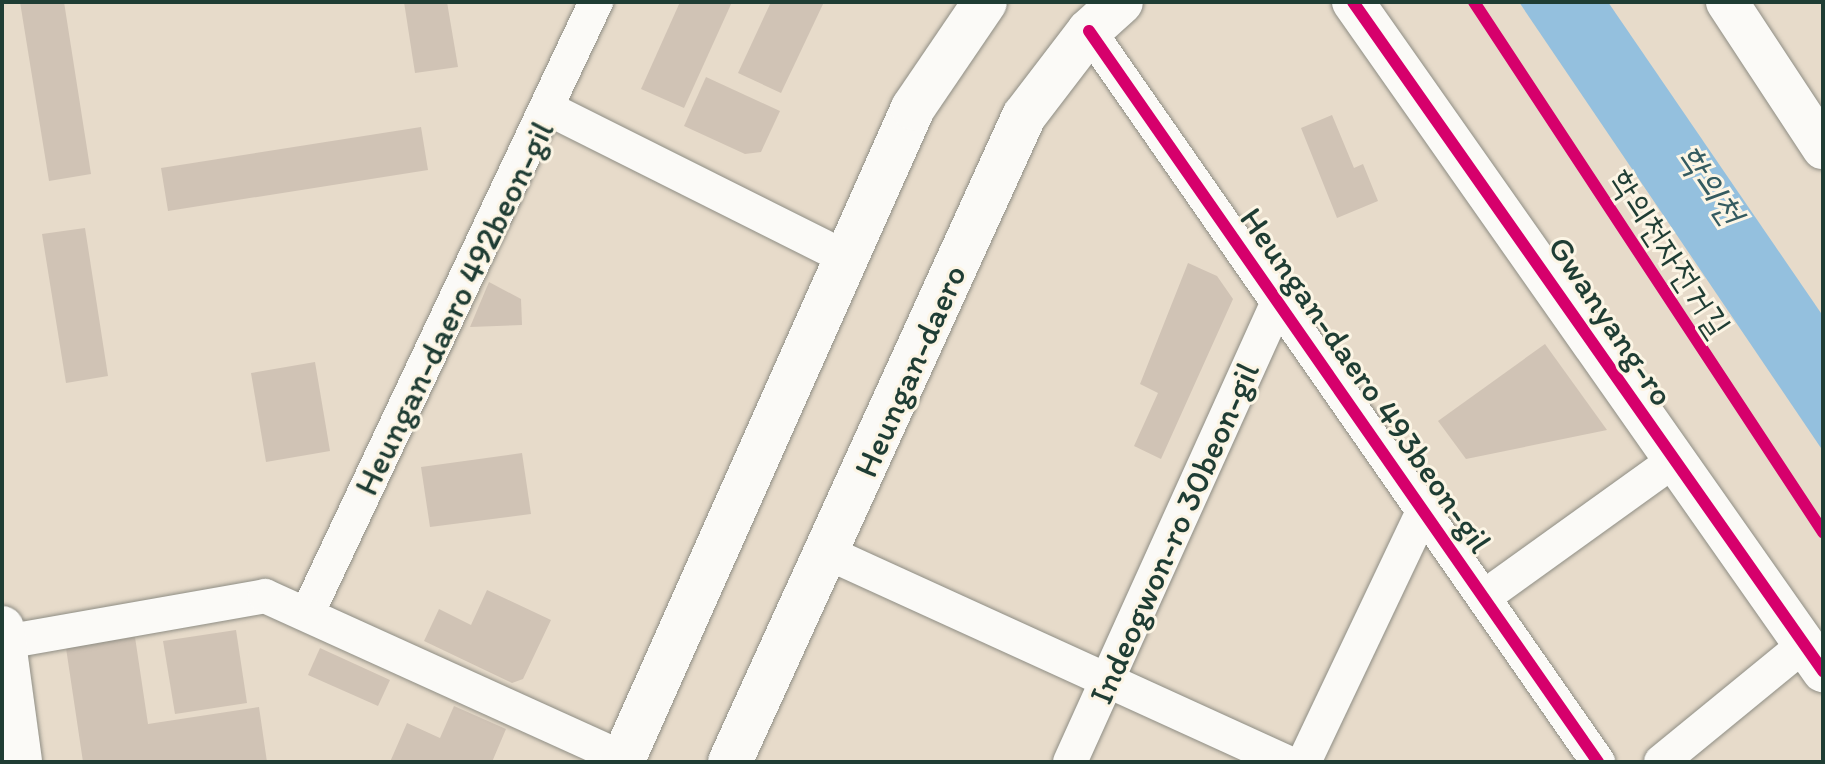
<!DOCTYPE html>
<html>
<head>
<meta charset="utf-8">
<style>
  body { margin:0 }
  #map { position:relative; width:1825px; height:764px; overflow:hidden; background:#e7dbca; font-family:Itim,"Poor Story",sans-serif }
  div>[style] { position:absolute }
  [style*='--x'] { left:calc(var(--x)*1px); top:calc(var(--y)*1px); width:calc(var(--w)*1px); rotate:calc(var(--a)*1deg) }
  .water>* { inset:0; background:#94c0de }
  .building>* { inset:0; background:#d0c3b5 }
  .roads { filter:drop-shadow(0 0 2px #8e8d84) drop-shadow(0 0 2px #8e8d84) }
  .minor>* { height:34px; margin:-17px; padding:0 17px; transform-origin:17px; border-radius:17px; background:#fbfaf7 }
  .tertiary>* { height:42px; margin:-21px; padding:0 21px; transform-origin:21px; border-radius:21px; background:#fbfaf7 }
  .primary>* { height:44px; margin:-22px; padding:0 22px; transform-origin:22px; border-radius:22px; background:#fbfaf7 }
  .cycleway>* { height:12px; margin:-6px; padding:0 6px; transform-origin:6px; border-radius:6px; background:#d6006c }
  span { translate:-50% -50%; white-space:nowrap; text-align:center; line-height:1.15; -webkit-text-stroke:6px #fcf5e5; paint-order:stroke }
  .street-label { font-size:34px; color:#1f3d34 }
  .water-label { font-size:36px; color:#345b60; font-style:italic }
  .frame { position:absolute; inset:0; border:4px solid #1f3d34; pointer-events:none }
</style>
</head>
<body>
<div id="map">
  <div class="water">
    <i style="clip-path:polygon(1519px 2px,1608px 2px,1823px 316px,1823px 451px)"></i>
  </div>
  <div class="building">
    <i style="clip-path:polygon(20px 2px,64px 2px,91px 174px,49px 181px)"></i>
    <i style="clip-path:polygon(404px 2px,447px 2px,458px 67px,415px 73px)"></i>
    <i style="clip-path:polygon(680px 2px,732px 2px,684px 108px,641px 89px)"></i>
    <i style="clip-path:polygon(771px 2px,824px 2px,781px 93px,738px 73px)"></i>
    <i style="clip-path:polygon(706px 77px,780px 111px,761px 152px,745px 154px,684px 126px)"></i>
    <i style="clip-path:polygon(1332px 115px,1354px 168px,1363px 164px,1378px 201px,1337px 218px,1301px 128px)"></i>
    <i style="clip-path:polygon(421px 127px,428px 170px,168px 211px,161px 168px)"></i>
    <i style="clip-path:polygon(85px 228px,108px 376px,66px 383px,42px 234px)"></i>
    <i style="clip-path:polygon(1188px 263px,1217px 276px,1233px 299px,1161px 459px,1134px 446px,1158px 393px,1140px 384px)"></i>
    <i style="clip-path:polygon(489px 282px,521px 299px,522px 325px,470px 327px)"></i>
    <i style="clip-path:polygon(1545px 344px,1607px 430px,1466px 459px,1438px 421px)"></i>
    <i style="clip-path:polygon(315px 362px,330px 451px,266px 462px,251px 373px)"></i>
    <i style="clip-path:polygon(522px 453px,531px 514px,430px 527px,421px 467px)"></i>
    <i style="clip-path:polygon(487px 590px,551px 620px,523px 679px,512px 683px,424px 641px,439px 609px,471px 625px)"></i>
    <i style="clip-path:polygon(236px 630px,247px 703px,175px 714px,163px 641px)"></i>
    <i style="clip-path:polygon(135px 637px,148px 724px,259px 707px,267px 762px,83px 762px,66px 648px)"></i>
    <i style="clip-path:polygon(320px 648px,390px 680px,378px 706px,308px 675px)"></i>
    <i style="clip-path:polygon(454px 706px,506px 729px,492px 762px,390px 762px,407px 723px,440px 738px)"></i>
  </div>
  <div class="roads">
    <div class="minor">
      <i style="--x:1089;--y:31;--w:891;--a:55.15"></i>
      <i style="--x:549;--y:109;--w:333;--a:26.6"></i>
      <i style="--x:828;--y:553;--w:503;--a:24.53"></i>
      <i style="--x:1484;--y:597;--w:231;--a:-35.7"></i>
      <i style="--x:308;--y:612;--w:675;--a:-64.73"></i>
      <i style="--x:5;--y:642;--w:264;--a:-10"></i>
      <i style="--x:265;--y:596;--w:394;--a:24.4"></i>
      <i style="--x:1070;--y:762;--w:503;--a:-65.68"></i>
      <i style="--x:1304;--y:762;--w:280;--a:-64.6"></i>
      <i style="--x:1661;--y:762;--w:186;--a:-39.3"></i>
    </div>
    <div class="tertiary">
      <i style="--x:1353;--y:2;--w:818;--a:54.91"></i>
      <i style="--x:1727;--y:2;--w:175;--a:56.7"></i>
    </div>
    <div class="primary">
      <i style="--x:2;--y:628;--w:135;--a:82.3"></i>
      <i style="--x:622;--y:762;--w:716;--a:-66.01"></i>
      <i style="--x:913;--y:108;--w:128;--a:-55.8"></i>
      <i style="--x:730;--y:762;--w:710;--a:-65.53"></i>
      <i style="--x:1024;--y:116;--w:107;--a:-52.6"></i>
      <i style="--x:1089;--y:31;--w:43;--a:-42.2"></i>
    </div>
  </div>
  <div class="cycleway">
    <i style="--x:1353;--y:2;--w:818;--a:54.91"></i>
    <i style="--x:1474;--y:2;--w:635;--a:56.64"></i>
    <i style="--x:1089;--y:31;--w:891;--a:55.15"></i>
  </div>
  <div class="street-label">
    <span style="left:1670px;top:253px;rotate:57deg">학의천자전거길</span>
    <span style="left:454px;top:308px;rotate:-64deg">Heungan-daero 492beon-gil</span>
    <span style="left:1611px;top:321px;rotate:56deg">Gwanyang-ro</span>
    <span style="left:910px;top:371px;rotate:-66deg">Heungan-daero</span>
    <span style="left:1366px;top:380px;rotate:55deg">Heungan-daero 493beon-gil</span>
    <span style="left:1174px;top:533px;rotate:-66deg">Indeogwon-ro 30beon-gil</span>
  </div>
  <div class="water-label">
    <span style="left:1711px;top:184px;rotate:56deg">학의천</span>
  </div>
  <div class="frame"></div>
</div>
</body>
</html>
